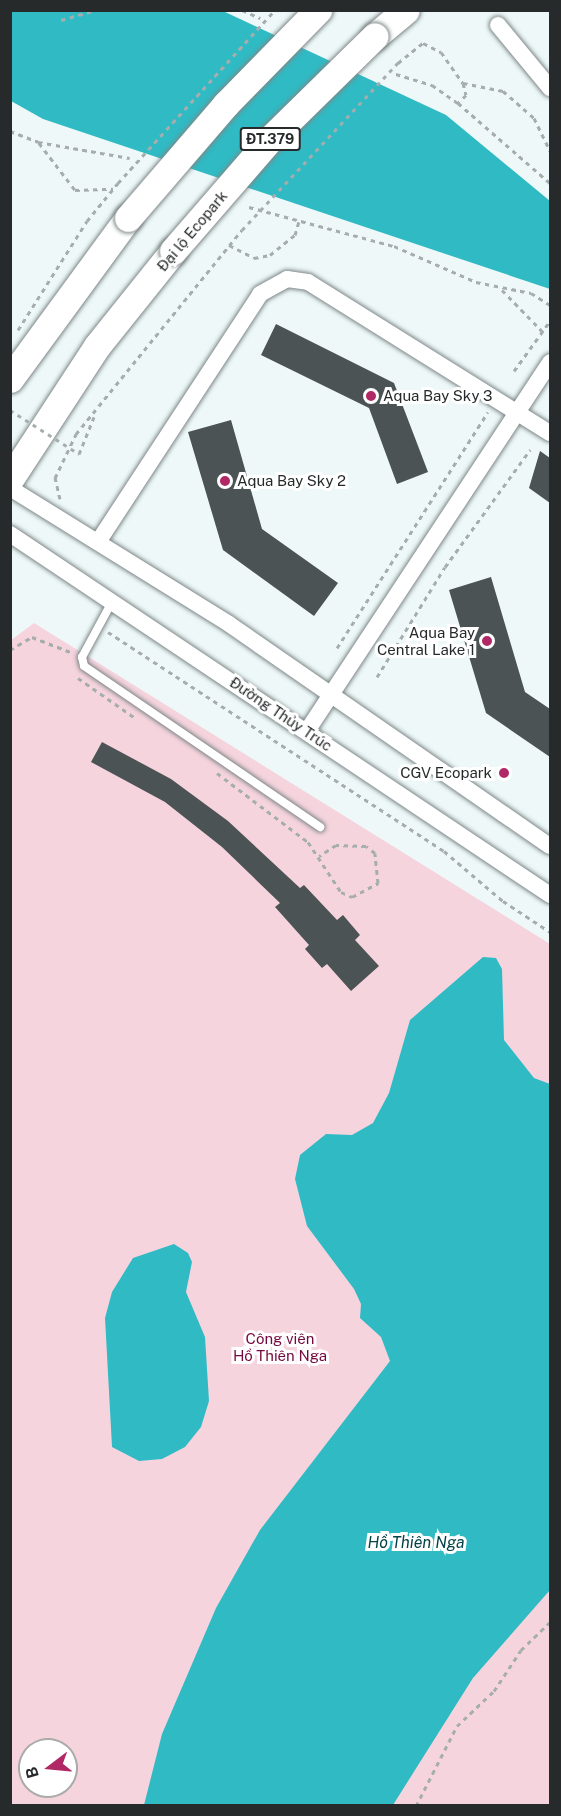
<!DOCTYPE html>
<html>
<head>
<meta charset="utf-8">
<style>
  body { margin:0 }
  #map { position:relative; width:561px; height:1816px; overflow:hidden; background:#eef8f8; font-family:"Public Sans",sans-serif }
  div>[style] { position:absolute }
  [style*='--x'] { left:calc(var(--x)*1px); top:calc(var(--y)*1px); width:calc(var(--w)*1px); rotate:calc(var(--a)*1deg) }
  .green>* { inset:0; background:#f6d4de }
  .water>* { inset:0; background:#30bac4 }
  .building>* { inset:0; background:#4b5354 }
  .path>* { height:3px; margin-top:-1.5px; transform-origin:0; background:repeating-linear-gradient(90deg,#a5adad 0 4.5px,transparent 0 9px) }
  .roads { filter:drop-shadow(0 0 2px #7e8787) drop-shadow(0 0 2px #7e8787) }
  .service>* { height:8px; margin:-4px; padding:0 4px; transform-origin:4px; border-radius:4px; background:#fff }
  .minor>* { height:16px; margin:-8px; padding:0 8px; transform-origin:8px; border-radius:8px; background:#fff }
  .trunk>* { height:27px; margin:-13.5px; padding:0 13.5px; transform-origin:13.5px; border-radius:13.5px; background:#fff }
  .path-bridge>* { height:3px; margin-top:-1.5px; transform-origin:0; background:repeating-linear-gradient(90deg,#a5adad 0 4.5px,transparent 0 9px) }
  .bridges { filter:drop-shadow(0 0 2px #7e8787) drop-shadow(0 0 2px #7e8787) }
  .trunk-bridge>* { height:27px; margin:-13.5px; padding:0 13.5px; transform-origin:13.5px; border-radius:13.5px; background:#fff }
  .dots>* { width:16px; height:16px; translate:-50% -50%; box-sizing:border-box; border:3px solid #fff; border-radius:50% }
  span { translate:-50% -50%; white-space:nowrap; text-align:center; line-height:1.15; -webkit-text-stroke:6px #fff; paint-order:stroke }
  .shield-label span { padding:2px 4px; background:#fff; border:2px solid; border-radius:4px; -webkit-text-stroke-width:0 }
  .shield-label { font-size:14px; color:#272a2b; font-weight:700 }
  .street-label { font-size:15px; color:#272a2b }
  .poi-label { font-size:15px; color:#272a2b }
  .left { translate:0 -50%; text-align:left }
  .right { translate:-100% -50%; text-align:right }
  .park-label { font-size:15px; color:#74093f }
  .water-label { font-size:16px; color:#034246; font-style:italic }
  .frame { position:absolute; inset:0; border:12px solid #272a2b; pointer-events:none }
  .north { position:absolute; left:18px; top:1738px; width:60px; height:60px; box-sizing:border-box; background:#fff; border:2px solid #a9aaaa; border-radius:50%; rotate:254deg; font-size:16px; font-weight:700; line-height:24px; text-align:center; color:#272a2b }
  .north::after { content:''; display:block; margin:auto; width:21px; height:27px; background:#b12867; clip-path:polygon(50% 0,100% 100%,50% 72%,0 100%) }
</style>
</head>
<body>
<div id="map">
  <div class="green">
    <i style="clip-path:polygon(evenodd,34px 623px,550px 944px,550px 1805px,11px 1806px,10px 641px,34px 623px,30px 1750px,66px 1750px,66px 1786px,30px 1786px,30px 1750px)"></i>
  </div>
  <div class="water">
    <i style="clip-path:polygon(11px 11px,223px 11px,446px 115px,550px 201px,550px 289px,43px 119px,11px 101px)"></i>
    <i style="clip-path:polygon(483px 957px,496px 958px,502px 969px,504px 1040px,534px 1078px,550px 1084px,550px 1590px,473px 1678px,393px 1805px,144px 1805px,162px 1734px,216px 1608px,260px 1530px,390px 1361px,381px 1337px,360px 1318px,361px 1304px,354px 1289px,307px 1226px,295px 1179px,300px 1155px,326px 1134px,352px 1135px,373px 1123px,389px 1093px,410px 1020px)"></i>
    <i style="clip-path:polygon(174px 1244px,188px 1253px,192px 1262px,186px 1292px,205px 1337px,209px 1401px,201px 1427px,185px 1447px,162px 1459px,139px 1461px,112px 1447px,105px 1318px,112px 1292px,133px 1258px)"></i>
  </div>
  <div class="building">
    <i style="clip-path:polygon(276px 324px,394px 383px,428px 472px,397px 484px,369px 408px,261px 355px)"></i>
    <i style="clip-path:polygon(231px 420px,262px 529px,338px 583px,314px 616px,223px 550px,188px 432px)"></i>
    <i style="clip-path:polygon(540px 451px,550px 458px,550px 503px,529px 488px)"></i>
    <i style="clip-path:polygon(491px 577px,525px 692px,550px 709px,550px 757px,486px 713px,449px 590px)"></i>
    <i style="clip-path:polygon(102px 742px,171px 779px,228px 821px,300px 888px,304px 885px,337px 920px,343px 915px,360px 935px,355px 940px,379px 966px,351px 991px,327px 964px,322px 968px,305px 949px,309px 945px,275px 907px,280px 903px,222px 847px,165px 802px,91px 762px)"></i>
  </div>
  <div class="path">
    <i style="--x:242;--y:10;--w:20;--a:24"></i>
    <i style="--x:61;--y:20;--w:37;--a:-16"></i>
    <i style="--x:398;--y:63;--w:32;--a:-39"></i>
    <i style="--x:423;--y:43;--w:20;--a:27"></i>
    <i style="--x:441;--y:52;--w:38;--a:55"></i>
    <i style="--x:463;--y:83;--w:12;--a:76"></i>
    <i style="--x:466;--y:95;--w:11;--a:135"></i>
    <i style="--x:396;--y:74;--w:38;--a:17"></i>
    <i style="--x:432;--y:85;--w:32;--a:35"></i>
    <i style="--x:458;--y:103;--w:122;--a:41"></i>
    <i style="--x:463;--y:83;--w:41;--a:11.3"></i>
    <i style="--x:503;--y:91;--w:41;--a:41.1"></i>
    <i style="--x:534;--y:118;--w:37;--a:64"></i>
    <i style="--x:10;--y:131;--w:30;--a:21"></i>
    <i style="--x:38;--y:142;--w:93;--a:9.9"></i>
    <i style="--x:39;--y:143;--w:59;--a:52.5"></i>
    <i style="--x:75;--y:190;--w:38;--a:-2"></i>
    <i style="--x:249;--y:207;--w:150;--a:15.1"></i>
    <i style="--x:394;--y:246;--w:90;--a:23.7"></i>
    <i style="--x:476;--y:282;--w:56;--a:11.3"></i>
    <i style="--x:531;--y:293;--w:22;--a:32"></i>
    <i style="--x:229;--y:245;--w:28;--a:27"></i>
    <i style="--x:254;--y:258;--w:16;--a:-11"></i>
    <i style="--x:270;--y:255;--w:32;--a:-39"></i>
    <i style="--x:295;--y:235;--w:15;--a:-74"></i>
    <i style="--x:502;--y:290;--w:59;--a:45.7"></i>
    <i style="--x:18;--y:330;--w:129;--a:-57.7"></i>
    <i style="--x:87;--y:221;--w:49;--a:-50.8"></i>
    <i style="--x:514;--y:371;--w:62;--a:-54.2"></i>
    <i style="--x:79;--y:454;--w:40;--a:-68"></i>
    <i style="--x:60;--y:499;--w:22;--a:-103"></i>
    <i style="--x:55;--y:478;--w:49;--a:-64.5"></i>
    <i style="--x:76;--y:434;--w:263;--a:-50.9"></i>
    <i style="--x:108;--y:632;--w:401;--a:33.1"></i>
    <i style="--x:444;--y:851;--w:77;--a:40.3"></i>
    <i style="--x:503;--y:901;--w:56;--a:33.4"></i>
    <i style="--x:337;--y:648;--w:280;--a:-57.4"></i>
    <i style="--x:10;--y:650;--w:26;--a:-31"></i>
    <i style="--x:32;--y:637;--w:44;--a:21.3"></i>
    <i style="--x:377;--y:677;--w:129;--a:-58.3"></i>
    <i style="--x:445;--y:567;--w:145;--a:-54"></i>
    <i style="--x:78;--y:678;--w:68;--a:34.9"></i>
    <i style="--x:217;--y:773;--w:114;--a:37.2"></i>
    <i style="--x:308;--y:842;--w:60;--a:56.6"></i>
    <i style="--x:341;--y:892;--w:12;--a:24"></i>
    <i style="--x:352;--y:897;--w:30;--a:-28"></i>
    <i style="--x:378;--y:883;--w:30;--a:-96"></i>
    <i style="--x:375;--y:853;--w:11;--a:-142"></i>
    <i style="--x:366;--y:846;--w:30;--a:-178"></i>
    <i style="--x:336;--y:845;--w:20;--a:147"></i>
    <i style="--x:416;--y:1806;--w:90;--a:-62.9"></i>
    <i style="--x:457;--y:1726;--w:51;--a:-43.4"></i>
    <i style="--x:494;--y:1691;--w:49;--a:-56.6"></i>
    <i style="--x:521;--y:1650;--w:40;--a:-44"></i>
  </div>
  <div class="roads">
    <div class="service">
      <i style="--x:113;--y:600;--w:65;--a:118.5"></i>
      <i style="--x:82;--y:657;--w:9;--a:77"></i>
      <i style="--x:84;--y:666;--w:286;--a:34.3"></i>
    </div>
    <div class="minor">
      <i style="--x:498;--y:25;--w:82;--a:50.5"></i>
      <i style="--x:10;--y:488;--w:258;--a:31.8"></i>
      <i style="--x:229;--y:624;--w:390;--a:34.7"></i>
      <i style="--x:10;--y:534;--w:650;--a:33.76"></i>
      <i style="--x:98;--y:542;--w:296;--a:-56.8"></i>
      <i style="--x:260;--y:294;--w:31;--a:-29"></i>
      <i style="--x:287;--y:279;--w:21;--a:8"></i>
      <i style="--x:308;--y:282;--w:285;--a:32"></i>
      <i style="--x:307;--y:731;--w:442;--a:-56.6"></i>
    </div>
    <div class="trunk">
      <i style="--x:375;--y:36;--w:40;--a:-40"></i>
      <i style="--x:10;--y:379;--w:200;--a:-53.8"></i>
      <i style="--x:10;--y:479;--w:159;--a:-56.8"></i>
      <i style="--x:97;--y:346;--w:122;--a:-51.3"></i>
    </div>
  </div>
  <div class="path-bridge">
    <i style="--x:118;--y:183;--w:234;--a:-47.8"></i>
    <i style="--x:242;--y:230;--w:229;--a:-47"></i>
    <i style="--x:10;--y:410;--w:82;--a:32.5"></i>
  </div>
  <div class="bridges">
    <div class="trunk-bridge">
      <i style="--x:128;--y:218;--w:150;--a:-49.3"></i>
      <i style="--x:226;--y:104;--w:132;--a:-45.6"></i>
      <i style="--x:173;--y:251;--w:147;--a:-49.1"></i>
      <i style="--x:269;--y:140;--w:148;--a:-44.5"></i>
    </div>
  </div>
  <div class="dots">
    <i style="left:371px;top:396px;background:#b12867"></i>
    <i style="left:225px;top:481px;background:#b12867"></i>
    <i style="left:487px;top:641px;background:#b12867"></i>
    <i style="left:504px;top:773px;background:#b12867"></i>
  </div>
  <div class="shield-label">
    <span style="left:270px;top:139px">ĐT.379</span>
  </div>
  <div class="street-label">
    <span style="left:192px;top:231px;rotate:-50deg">Đại lộ Ecopark</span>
    <span style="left:281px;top:714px;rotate:34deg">Đường Thủy Trúc</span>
  </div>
  <div class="poi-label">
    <span class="left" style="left:383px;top:396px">Aqua Bay Sky 3</span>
    <span class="left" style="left:237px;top:481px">Aqua Bay Sky 2</span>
    <span class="right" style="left:475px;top:641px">Aqua Bay<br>Central Lake 1</span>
    <span class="right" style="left:492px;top:773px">CGV Ecopark</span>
  </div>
  <div class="park-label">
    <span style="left:280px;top:1347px">Công viên<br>Hồ Thiên Nga</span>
  </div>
  <div class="water-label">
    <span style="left:416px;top:1543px">Hồ Thiên Nga</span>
  </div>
  <div class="frame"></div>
  <div class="north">B</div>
</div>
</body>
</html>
